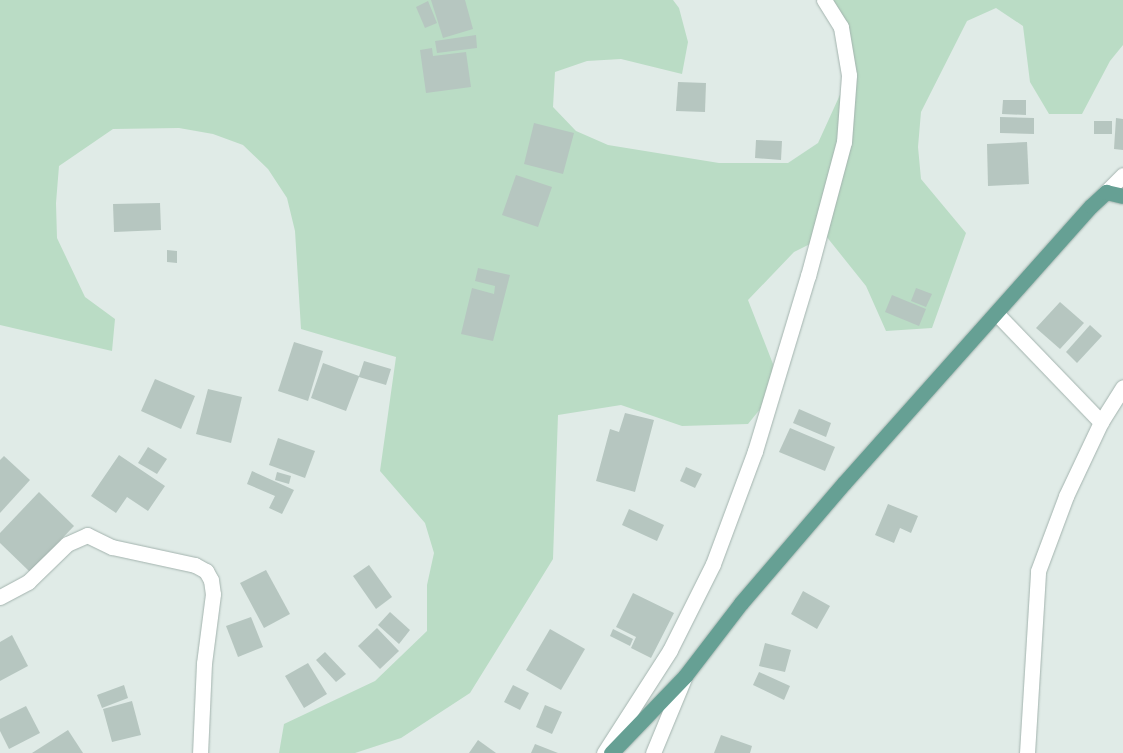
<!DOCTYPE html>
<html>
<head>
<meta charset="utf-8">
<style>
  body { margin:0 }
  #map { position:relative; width:1123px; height:753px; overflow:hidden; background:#e0ebe7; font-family:"DejaVu Sans",sans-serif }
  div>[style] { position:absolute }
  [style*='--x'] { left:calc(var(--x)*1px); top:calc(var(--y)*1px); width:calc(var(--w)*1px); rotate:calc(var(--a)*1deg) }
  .green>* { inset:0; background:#badcc5 }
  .building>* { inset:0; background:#b6c6c0 }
  .roads { filter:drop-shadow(0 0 1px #a3b3ae) drop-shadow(0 0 1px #a3b3ae) }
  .minor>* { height:15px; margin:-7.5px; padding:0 7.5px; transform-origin:7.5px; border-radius:7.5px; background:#fff }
  .major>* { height:15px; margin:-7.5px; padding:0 7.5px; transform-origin:7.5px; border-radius:7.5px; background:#66a094 }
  span { translate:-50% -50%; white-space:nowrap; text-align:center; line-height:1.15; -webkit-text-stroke:5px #f1f8f5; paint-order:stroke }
</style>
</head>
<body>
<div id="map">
  <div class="green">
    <i style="clip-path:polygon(0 0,673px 0,679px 8px,688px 42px,682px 74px,621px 59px,587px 61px,555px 72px,553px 107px,576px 131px,608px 145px,719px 163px,788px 163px,818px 143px,849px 75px,824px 0,1123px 0,1123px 45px,1110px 61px,1082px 114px,1049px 114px,1030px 82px,1023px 26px,996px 8px,967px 21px,921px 112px,918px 147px,921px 179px,966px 233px,932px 328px,886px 331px,866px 286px,826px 236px,794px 252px,748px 300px,773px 364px,770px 397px,748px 424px,682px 426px,621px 405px,558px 415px,553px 559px,470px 693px,401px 738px,355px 753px,279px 753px,284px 724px,375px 681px,427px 631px,427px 585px,434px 553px,425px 523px,380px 471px,396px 357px,301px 329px,295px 231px,287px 198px,268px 169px,243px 145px,213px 134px,179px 128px,113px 129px,59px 166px,56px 203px,57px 238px,85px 297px,115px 319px,112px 351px,0 325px)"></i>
  </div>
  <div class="building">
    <i style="clip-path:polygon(431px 0,465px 0,473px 29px,443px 38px)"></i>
    <i style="clip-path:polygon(428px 1px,437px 23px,425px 28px,416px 7px)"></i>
    <i style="clip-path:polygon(476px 35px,477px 48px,437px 53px,435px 41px)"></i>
    <i style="clip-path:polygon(432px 48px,433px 56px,466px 52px,471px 87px,426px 93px,420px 50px)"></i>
    <i style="clip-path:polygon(678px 82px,706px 83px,705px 112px,676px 111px)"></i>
    <i style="clip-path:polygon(1003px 100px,1026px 100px,1026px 115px,1002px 114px)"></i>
    <i style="clip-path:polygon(1000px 117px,1034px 118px,1034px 134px,1000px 133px)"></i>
    <i style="clip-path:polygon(1116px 118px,1123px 119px,1123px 150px,1114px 149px)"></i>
    <i style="clip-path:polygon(1094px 121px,1112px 121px,1112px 134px,1094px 134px)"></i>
    <i style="clip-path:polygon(534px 123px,574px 133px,563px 174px,524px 164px)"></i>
    <i style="clip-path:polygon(756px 140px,782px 141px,781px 160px,755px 158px)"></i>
    <i style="clip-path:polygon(1027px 142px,1029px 184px,988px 186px,987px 144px)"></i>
    <i style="clip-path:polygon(516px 175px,552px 187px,538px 227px,502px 215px)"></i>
    <i style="clip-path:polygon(160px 203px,161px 230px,114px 232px,113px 204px)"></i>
    <i style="clip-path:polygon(167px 250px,177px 251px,177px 263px,167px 262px)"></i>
    <i style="clip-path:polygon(478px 268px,510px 275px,493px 341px,461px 334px,472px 288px,494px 294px,495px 286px,475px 281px)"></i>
    <i style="clip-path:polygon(916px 288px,932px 294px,926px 307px,911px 301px)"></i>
    <i style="clip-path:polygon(892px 295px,926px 309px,919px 326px,885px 312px)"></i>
    <i style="clip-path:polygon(1060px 302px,1084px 323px,1060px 349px,1036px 328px)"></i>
    <i style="clip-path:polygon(1090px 325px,1102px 336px,1077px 363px,1066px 352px)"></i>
    <i style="clip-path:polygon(294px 342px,323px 351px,308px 401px,278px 391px)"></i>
    <i style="clip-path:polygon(364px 361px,391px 369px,386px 385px,359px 377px,346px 411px,311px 398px,323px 363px,359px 376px)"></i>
    <i style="clip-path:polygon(155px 379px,195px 396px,181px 429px,141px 411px)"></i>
    <i style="clip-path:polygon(208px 389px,242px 397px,231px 443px,196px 434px)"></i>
    <i style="clip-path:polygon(799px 409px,831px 423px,826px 437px,793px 423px)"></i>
    <i style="clip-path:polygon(625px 413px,654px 420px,635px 492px,596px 481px,610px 429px,619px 432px)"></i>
    <i style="clip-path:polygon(790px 428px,835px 447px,825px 471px,779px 452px)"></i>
    <i style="clip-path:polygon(278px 438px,315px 451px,305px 478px,269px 465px)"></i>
    <i style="clip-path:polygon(148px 447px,167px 459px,157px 474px,138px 463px)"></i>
    <i style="clip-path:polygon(119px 455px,165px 486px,148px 511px,127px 497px,116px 513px,91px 496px)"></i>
    <i style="clip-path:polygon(4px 456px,30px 480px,0 513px,0 460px)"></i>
    <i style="clip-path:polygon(686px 467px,702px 474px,695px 488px,680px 481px)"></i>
    <i style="clip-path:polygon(252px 471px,294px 490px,282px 514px,269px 508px,275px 496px,247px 484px)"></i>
    <i style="clip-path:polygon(277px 472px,291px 476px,289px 484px,275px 480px)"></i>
    <i style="clip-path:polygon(39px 492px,74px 526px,30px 572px,0 543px,0 533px)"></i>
    <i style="clip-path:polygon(888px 504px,918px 516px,911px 533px,900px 528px,894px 543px,875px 535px)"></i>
    <i style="clip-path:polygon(629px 509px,664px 525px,657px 541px,622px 525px)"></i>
    <i style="clip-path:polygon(369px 565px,392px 597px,376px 609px,353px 576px)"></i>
    <i style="clip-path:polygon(266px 570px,290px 614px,264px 628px,240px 583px)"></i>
    <i style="clip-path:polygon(803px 591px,830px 606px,817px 629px,791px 614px)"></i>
    <i style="clip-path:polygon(633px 593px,674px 613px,651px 658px,631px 648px,636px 637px,616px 627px)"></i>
    <i style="clip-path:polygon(390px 612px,410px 630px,399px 644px,378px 625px)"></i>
    <i style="clip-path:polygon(251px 617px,263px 647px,238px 657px,226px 626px)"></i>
    <i style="clip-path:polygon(377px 628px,399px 651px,380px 669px,358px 646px)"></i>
    <i style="clip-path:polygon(550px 629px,585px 649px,561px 690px,526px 670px)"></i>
    <i style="clip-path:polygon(613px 629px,633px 639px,630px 646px,610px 636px)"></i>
    <i style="clip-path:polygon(12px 635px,28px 666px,0 681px,0 642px)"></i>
    <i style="clip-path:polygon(765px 643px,791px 650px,785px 672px,759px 666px)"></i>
    <i style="clip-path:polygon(325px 652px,346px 674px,336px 682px,316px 660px)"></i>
    <i style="clip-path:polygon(308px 663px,327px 694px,304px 708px,285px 676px)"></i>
    <i style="clip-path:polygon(759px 672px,790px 686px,784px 700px,753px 685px)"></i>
    <i style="clip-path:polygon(124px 685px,128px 698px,102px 708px,97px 695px)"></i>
    <i style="clip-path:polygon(513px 685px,529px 693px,520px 710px,504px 702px)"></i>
    <i style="clip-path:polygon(132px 701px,141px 735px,112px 742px,103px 709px)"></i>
    <i style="clip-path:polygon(545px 705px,562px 712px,552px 734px,536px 727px)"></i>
    <i style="clip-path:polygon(26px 706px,40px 733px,9px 749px,0 731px,0 719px)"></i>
    <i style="clip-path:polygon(68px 730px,83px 753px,32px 753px)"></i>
    <i style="clip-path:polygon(721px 735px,752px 746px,750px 753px,714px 753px)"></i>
    <i style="clip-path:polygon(478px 740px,496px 753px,469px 753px)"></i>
    <i style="clip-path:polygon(535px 744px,558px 753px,531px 753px)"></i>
  </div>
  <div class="roads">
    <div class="minor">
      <i style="--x:1106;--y:192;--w:24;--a:-45"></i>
      <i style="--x:997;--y:314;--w:150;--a:46.1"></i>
      <i style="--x:0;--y:597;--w:32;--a:-28"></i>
      <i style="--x:28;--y:582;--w:54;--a:-44.3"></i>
      <i style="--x:67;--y:544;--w:22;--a:-24"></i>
      <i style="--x:87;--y:535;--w:28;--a:26"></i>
      <i style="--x:112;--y:547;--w:85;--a:12.2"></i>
      <i style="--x:195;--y:565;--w:13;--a:29"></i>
      <i style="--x:206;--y:571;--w:10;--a:61"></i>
      <i style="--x:211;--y:580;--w:14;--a:82"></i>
      <i style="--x:213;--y:594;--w:70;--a:97.4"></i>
      <i style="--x:204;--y:663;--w:90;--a:92.5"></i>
      <i style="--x:604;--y:753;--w:122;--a:-57.3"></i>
      <i style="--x:670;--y:650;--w:96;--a:-63.4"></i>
      <i style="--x:713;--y:564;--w:121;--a:-69.6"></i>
      <i style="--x:755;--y:451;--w:183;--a:-73.2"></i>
      <i style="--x:808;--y:276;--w:139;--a:-75"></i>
      <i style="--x:844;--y:142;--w:67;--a:-85.7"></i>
      <i style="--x:849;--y:75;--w:49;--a:-99.5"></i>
      <i style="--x:841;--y:27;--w:32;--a:-122"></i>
      <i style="--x:653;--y:753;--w:81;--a:-67.5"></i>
      <i style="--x:1027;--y:753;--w:182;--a:-86.5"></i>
      <i style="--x:1038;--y:571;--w:80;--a:-69.5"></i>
      <i style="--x:1066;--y:496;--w:82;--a:-64.7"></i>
      <i style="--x:1101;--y:422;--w:41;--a:-57.8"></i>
    </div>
    <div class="major">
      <i style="--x:611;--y:753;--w:107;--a:-46.1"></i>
      <i style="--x:685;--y:676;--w:92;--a:-52.5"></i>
      <i style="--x:741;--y:603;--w:158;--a:-49.4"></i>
      <i style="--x:844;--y:483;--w:371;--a:-48.3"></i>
      <i style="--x:1091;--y:206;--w:21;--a:-43"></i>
      <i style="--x:1106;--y:192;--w:17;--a:13"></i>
    </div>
  </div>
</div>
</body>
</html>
